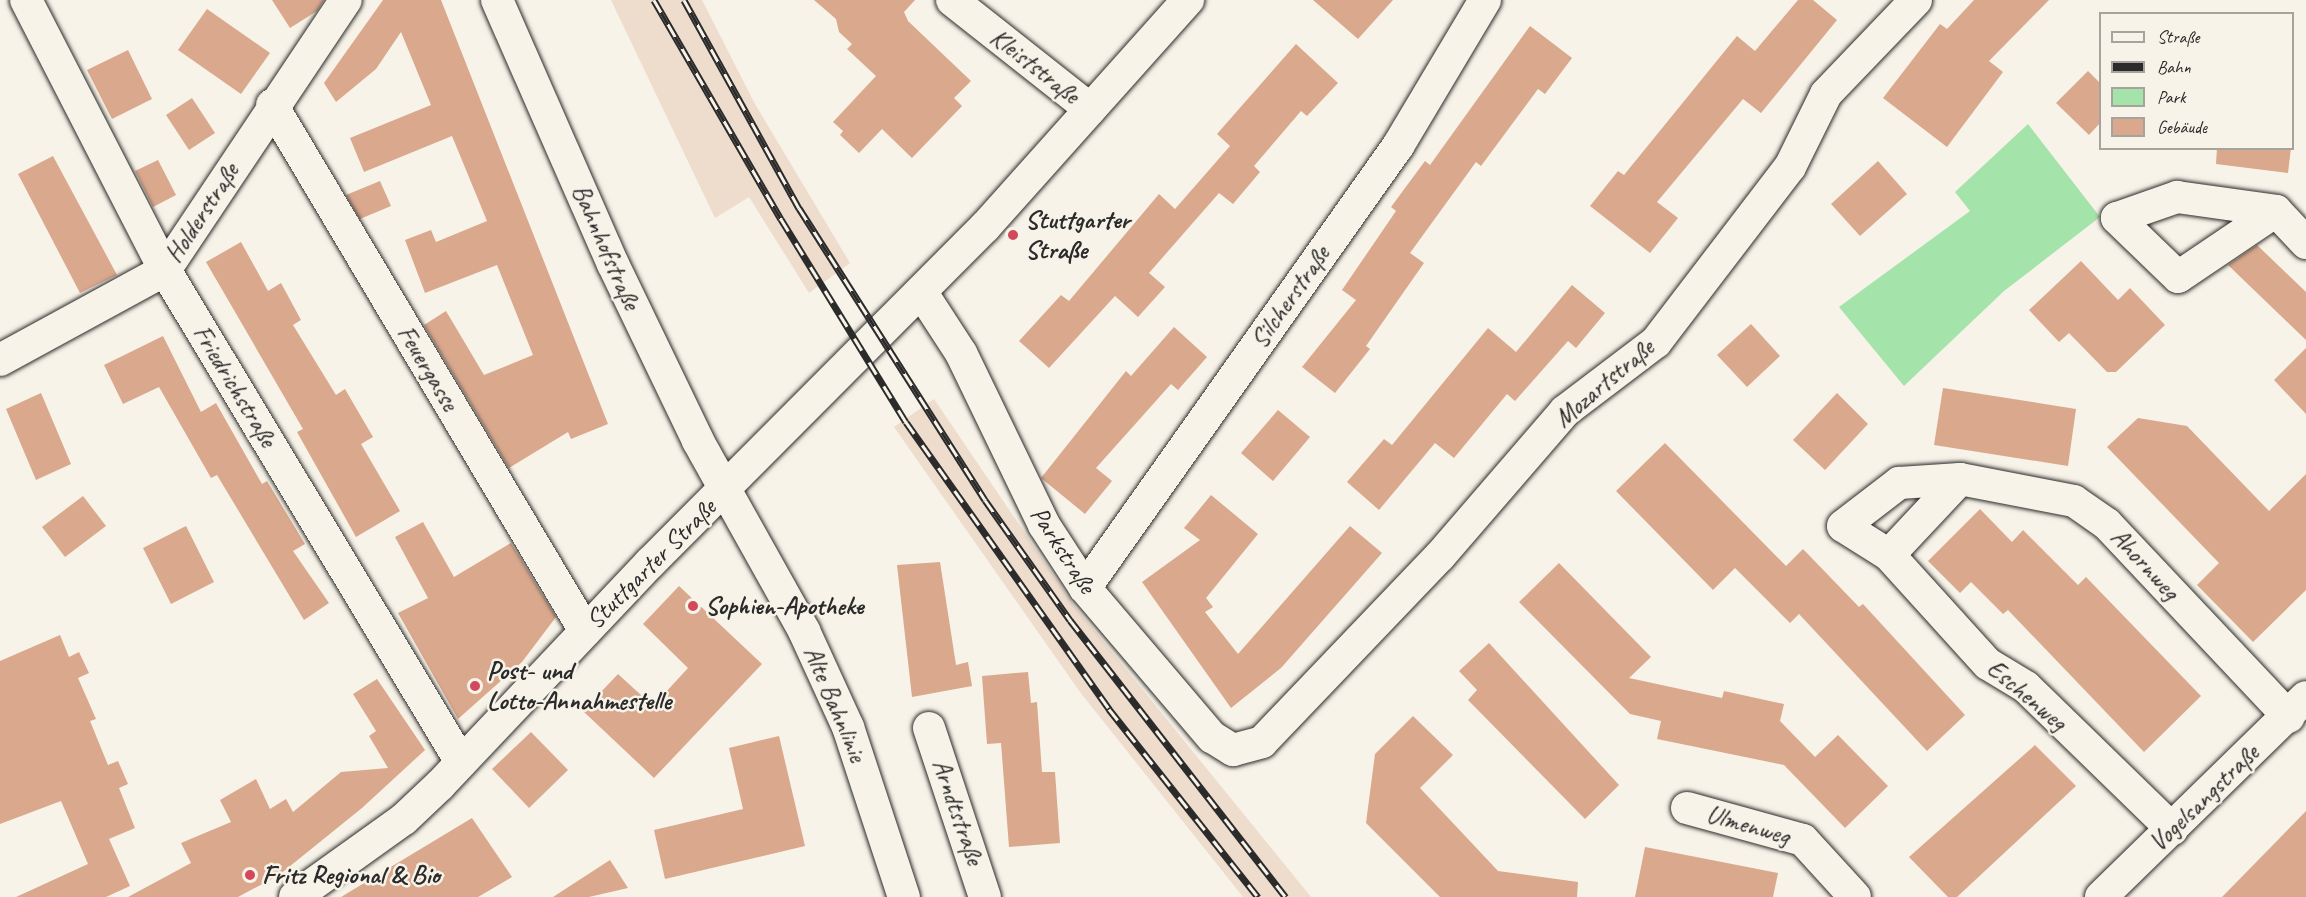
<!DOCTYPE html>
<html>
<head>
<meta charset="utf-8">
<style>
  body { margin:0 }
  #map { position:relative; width:2306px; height:897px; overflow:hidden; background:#f7f3e8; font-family:Caveat,sans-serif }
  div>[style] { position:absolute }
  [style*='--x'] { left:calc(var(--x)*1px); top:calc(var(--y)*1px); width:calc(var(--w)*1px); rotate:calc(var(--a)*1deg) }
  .built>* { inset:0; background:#eedccd }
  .green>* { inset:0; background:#a4e3aa }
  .building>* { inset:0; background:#daa88d }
  .roads { filter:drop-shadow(0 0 2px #2b2b2b) drop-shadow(0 0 2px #2b2b2b) }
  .minor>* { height:32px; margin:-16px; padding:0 16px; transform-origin:16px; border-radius:16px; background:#f7f3e8 }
  .rail>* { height:7px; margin-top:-3.5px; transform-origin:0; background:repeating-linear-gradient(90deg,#f7f3e8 0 14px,#2b2b2b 0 28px); box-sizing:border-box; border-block:2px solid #2b2b2b }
  .dots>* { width:16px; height:16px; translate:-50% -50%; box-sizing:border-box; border:3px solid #f7f3e8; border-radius:50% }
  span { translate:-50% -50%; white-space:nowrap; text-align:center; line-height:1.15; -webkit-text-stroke:5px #f7f3e8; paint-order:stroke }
  .street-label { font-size:26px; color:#2b2b2b }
  .poi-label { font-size:26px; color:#2b2b2b; font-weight:700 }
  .left { translate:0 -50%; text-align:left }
  .legend { position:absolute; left:2099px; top:12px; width:195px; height:138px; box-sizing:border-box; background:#f7f3e8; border:2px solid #a5a39c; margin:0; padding:8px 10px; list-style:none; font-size:18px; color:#2b2b2b }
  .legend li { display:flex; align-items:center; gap:12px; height:30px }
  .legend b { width:30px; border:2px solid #a5a39c }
</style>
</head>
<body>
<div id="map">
  <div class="built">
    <i style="clip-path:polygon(611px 0,702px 0,755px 104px,850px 263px,809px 293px,749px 197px,715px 218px)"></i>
    <i style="clip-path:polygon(934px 399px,1073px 604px,1311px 897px,1243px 897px,1080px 692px,894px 427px)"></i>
  </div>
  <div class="green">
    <i style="clip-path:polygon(2028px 124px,2100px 217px,2004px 291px,1904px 386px,1839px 307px,1970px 211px,1955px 192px)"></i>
  </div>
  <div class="building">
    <i style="clip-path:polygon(272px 0,324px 0,317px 11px,290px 28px)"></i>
    <i style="clip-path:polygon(383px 0,441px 0,608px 424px,571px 439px,568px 432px,509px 468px,424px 325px,446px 311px,484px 375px,533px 355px,497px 265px,425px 293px,405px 240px,431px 230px,436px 242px,487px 221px,452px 136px,364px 172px,350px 138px,431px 105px,401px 32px,376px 69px,336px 102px,324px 83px)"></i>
    <i style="clip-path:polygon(814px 0,915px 0,904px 12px,908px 21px,971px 81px,954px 98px,962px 106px,912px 158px,882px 129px,859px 153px,840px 135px,843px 131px,833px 122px,876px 76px,847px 49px,852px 44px,839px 32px,836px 19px)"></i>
    <i style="clip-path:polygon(1313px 0,1393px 0,1358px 39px)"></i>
    <i style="clip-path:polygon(1798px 0,1813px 0,1837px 20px,1761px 113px,1743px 99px,1657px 202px,1678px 218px,1650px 253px,1590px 206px,1618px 171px,1624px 175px,1737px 36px,1755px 51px)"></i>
    <i style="clip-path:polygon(1974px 0,2049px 0,1989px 61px,2003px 72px,1947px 147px,1883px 98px,1940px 24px,1947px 29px)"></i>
    <i style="clip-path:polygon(207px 9px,270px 53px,241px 94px,178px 50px)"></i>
    <i style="clip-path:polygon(1530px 26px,1572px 58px,1545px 94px,1538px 89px,1481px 166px,1476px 162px,1410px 253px,1424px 263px,1366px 346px,1370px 349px,1335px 393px,1302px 367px,1356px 300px,1342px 290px,1396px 211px,1391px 207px,1425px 161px,1430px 165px)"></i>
    <i style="clip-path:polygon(1296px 44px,1338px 83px,1307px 116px,1301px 111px,1254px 166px,1260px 172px,1233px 204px,1219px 193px,1149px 273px,1165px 287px,1138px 317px,1115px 296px,1049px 368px,1019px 341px,1061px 295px,1069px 301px,1159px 194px,1175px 209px,1230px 146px,1217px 134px)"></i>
    <i style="clip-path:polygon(128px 50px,152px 99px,112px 119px,87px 70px)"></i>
    <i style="clip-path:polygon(2088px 71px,2100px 83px,2100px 123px,2089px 135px,2056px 103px)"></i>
    <i style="clip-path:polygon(192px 98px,215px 133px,189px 150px,166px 115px)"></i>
    <i style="clip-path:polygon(2217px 148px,2291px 148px,2288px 173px,2216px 164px)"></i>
    <i style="clip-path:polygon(53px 156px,117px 275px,80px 293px,18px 174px)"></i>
    <i style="clip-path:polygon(158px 160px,176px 195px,153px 207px,135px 171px)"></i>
    <i style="clip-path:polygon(1878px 161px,1907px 194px,1860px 236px,1831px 204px)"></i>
    <i style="clip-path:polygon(380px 181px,391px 206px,360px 219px,346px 195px)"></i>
    <i style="clip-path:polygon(241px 242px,268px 291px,281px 283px,301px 320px,293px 325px,336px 395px,345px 389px,373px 437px,361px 444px,400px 511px,356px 537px,297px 432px,303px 429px,206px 262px)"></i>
    <i style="clip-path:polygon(2257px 245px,2306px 292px,2306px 340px,2228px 265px)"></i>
    <i style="clip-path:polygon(2081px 261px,2118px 300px,2130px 288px,2165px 325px,2116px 372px,2107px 372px,2069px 333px,2059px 342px,2029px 310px)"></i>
    <i style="clip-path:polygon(1572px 285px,1605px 313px,1576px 348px,1568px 341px,1515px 401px,1507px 394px,1454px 458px,1435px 443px,1379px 510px,1347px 482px,1384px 439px,1392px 445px,1488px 328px,1516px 352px)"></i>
    <i style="clip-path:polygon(1751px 324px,1780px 356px,1747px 387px,1717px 355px)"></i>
    <i style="clip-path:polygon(1174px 327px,1207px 357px,1178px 390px,1171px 384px,1096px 468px,1112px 481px,1085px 514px,1041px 478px,1126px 371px,1131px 376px)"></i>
    <i style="clip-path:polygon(163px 336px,201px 412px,216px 403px,262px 484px,267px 481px,305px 544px,293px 551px,329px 603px,304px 620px,217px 475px,211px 478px,159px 387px,123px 404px,104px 365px)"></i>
    <i style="clip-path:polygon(2306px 348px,2306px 414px,2274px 380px)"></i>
    <i style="clip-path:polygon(1943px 388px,2076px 409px,2068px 466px,1934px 445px)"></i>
    <i style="clip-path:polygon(41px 393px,71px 464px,36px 480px,6px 409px)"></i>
    <i style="clip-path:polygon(1837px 393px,1868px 424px,1825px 470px,1793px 440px)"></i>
    <i style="clip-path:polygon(1278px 410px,1310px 437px,1273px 481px,1241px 453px)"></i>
    <i style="clip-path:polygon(2138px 418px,2187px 426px,2269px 511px,2306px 474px,2306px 590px,2253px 642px,2197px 585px,2219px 563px,2107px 447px)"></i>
    <i style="clip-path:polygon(1665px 443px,1786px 566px,1803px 549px,1859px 607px,1863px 604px,1965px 715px,1927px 751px,1799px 614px,1790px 623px,1735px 568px,1713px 590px,1616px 491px)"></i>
    <i style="clip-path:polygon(1211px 495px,1258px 534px,1206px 598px,1213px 607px,1205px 612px,1238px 654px,1350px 526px,1382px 553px,1281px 668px,1231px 708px,1142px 582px,1200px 540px,1184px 528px)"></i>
    <i style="clip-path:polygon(83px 496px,106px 526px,65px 557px,42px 527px)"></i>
    <i style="clip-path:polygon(1980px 509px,2012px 542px,2023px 530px,2078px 585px,2086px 577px,2201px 696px,2144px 752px,2008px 610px,2003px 614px,1971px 582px,1960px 593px,1928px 561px)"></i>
    <i style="clip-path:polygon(423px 522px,454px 577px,511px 543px,556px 617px,522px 662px,458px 719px,398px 613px,428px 598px,395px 537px)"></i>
    <i style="clip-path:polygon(186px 526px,214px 582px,171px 604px,143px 548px)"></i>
    <i style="clip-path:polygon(940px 562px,956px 665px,968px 662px,972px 686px,912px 697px,897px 565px)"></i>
    <i style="clip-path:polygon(1559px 563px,1651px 657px,1629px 678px,1722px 698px,1724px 691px,1784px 704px,1780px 721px,1815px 757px,1838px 735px,1888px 786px,1845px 828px,1784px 765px,1657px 739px,1661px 721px,1630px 714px,1519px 602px)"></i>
    <i style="clip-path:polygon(679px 586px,762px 664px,654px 778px,583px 711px,618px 674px,653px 706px,688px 668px,643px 624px)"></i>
    <i style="clip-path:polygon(60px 635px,69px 657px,79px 652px,89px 673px,78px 678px,96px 719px,90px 721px,108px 765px,118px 761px,128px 784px,119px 788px,135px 828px,109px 839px,130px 886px,106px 897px,16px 897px,88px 864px,61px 801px,0 824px,0 661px)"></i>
    <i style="clip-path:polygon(1489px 643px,1619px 785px,1585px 819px,1468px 700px,1477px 690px,1459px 671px)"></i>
    <i style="clip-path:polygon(1028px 672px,1031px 703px,1037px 702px,1042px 772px,1055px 772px,1060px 843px,1009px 847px,1001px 743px,987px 744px,982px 676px)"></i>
    <i style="clip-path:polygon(377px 679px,425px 750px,362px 808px,279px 875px,238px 897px,128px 897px,191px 863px,181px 843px,231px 822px,220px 800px,256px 779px,270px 809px,286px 799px,293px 812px,341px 772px,388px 768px,369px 736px,376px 731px,353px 694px)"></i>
    <i style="clip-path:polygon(1413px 716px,1453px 755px,1420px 788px,1498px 871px,1578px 882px,1577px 897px,1440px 897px,1366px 823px,1375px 754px)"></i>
    <i style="clip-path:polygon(531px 732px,568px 770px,529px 808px,492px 769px)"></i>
    <i style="clip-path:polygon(779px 736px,805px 846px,665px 879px,654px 830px,743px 809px,729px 748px)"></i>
    <i style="clip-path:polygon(2035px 745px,2076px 786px,1957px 897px,1948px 897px,1909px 857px)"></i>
    <i style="clip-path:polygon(2306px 811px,2306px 897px,2222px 897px,2271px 847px)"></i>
    <i style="clip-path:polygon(472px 818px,512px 877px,478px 897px,341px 897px)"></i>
    <i style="clip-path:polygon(1645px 847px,1778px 873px,1773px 897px,1635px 897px)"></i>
    <i style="clip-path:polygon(610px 860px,628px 888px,589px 897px,553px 897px)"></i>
  </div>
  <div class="roads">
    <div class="minor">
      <i style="--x:26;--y:0;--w:304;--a:62.8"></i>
      <i style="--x:165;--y:270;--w:574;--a:58.97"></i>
      <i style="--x:497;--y:0;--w:288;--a:66.3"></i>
      <i style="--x:613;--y:264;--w:196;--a:64.3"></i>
      <i style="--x:698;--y:441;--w:218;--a:60.8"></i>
      <i style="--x:804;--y:631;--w:106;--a:65.4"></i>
      <i style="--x:848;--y:727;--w:179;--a:71.8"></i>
      <i style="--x:952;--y:0;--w:176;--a:38.3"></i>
      <i style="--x:272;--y:105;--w:612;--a:59.24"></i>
      <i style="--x:2276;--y:211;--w:118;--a:146"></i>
      <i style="--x:2178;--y:277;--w:85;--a:-136"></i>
      <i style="--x:2117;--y:218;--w:64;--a:-19.3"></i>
      <i style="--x:2177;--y:197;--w:100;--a:8"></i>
      <i style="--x:2276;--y:211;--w:44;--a:46.8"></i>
      <i style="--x:922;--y:293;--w:72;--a:57"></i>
      <i style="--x:961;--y:353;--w:191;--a:64.2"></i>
      <i style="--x:1044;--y:525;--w:75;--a:56.9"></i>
      <i style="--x:1085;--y:588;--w:196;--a:49.6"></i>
      <i style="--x:1212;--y:737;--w:25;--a:32"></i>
      <i style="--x:1233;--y:750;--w:30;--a:-15"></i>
      <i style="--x:1262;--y:742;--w:257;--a:-46.3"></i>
      <i style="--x:1440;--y:556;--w:191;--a:-49.2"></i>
      <i style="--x:1565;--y:411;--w:114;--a:-37.2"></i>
      <i style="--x:1656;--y:342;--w:220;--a:-52.6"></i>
      <i style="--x:1790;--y:167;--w:81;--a:-63.7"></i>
      <i style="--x:1826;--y:94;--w:130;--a:-46.2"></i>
      <i style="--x:0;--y:360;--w:188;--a:-28.6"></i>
      <i style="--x:165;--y:270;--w:325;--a:-56.2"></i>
      <i style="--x:1960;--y:479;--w:104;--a:133.1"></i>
      <i style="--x:1889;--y:555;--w:54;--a:-147.8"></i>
      <i style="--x:1843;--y:526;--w:71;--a:-37.5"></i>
      <i style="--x:1899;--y:483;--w:61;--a:-3.8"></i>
      <i style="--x:1960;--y:479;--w:116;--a:10.9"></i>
      <i style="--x:2074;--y:501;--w:40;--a:34.9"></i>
      <i style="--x:2107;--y:524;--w:265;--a:46.7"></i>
      <i style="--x:1889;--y:555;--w:147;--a:47.8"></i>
      <i style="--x:1988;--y:664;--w:44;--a:31.2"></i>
      <i style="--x:2026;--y:687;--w:204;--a:44.2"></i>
      <i style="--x:1085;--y:588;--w:542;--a:-54.7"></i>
      <i style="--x:1398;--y:146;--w:170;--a:-59.2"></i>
      <i style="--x:929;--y:728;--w:178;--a:71.7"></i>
      <i style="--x:1687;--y:808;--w:120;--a:15.4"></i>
      <i style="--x:1803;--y:840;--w:77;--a:47.6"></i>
      <i style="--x:295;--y:897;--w:134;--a:-35.6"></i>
      <i style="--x:404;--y:819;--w:50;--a:-43.4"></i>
      <i style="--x:440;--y:785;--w:306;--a:-46.6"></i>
      <i style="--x:650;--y:563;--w:474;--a:-45.1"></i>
      <i style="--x:985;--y:227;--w:305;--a:-48.2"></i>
      <i style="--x:2101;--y:897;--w:286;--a:-44.3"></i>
    </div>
  </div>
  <div class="rail">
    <i style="--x:654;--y:0;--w:253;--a:59.9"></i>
    <i style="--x:781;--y:219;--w:238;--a:58.4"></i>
    <i style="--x:906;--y:422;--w:352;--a:54.7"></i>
    <i style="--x:1109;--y:709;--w:240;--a:51.6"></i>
    <i style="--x:684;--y:0;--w:238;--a:61.1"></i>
    <i style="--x:799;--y:208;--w:346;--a:57.5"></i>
    <i style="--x:985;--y:500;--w:147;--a:54.7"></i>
    <i style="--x:1070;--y:620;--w:351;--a:52.1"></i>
  </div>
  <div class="dots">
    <i style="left:1013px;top:235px;background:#d1495b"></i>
    <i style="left:693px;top:606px;background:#d1495b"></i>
    <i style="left:475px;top:686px;background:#d1495b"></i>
    <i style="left:250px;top:875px;background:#d1495b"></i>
  </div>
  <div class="street-label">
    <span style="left:1035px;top:66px;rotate:38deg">Kleiststraße</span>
    <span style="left:202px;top:213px;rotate:-57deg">Holderstraße</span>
    <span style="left:606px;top:247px;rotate:66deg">Bahnhofstraße</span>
    <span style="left:1290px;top:297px;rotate:-55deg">Silcherstraße</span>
    <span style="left:428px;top:368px;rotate:59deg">Feuergasse</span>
    <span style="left:1604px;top:383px;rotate:-40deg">Mozartstraße</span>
    <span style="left:235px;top:386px;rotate:59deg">Friedrichstraße</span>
    <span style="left:1063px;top:550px;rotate:57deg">Parkstraße</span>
    <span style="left:651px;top:564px;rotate:-45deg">Stuttgarter Straße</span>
    <span style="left:2145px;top:564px;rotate:47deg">Ahornweg</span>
    <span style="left:2027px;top:695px;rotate:40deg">Eschenweg</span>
    <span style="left:835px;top:704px;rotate:67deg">Alte Bahnlinie</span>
    <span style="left:2204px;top:798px;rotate:-44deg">Vogelsangstraße</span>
    <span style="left:958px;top:812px;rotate:71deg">Arndtstraße</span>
    <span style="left:1748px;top:825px;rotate:16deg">Ulmenweg</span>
  </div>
  <div class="poi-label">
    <span class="left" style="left:1025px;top:235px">Stuttgarter<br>Straße</span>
    <span class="left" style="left:705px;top:606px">Sophien-Apotheke</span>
    <span class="left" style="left:487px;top:686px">Post- und<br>Lotto-Annahmestelle</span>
    <span class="left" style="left:262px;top:875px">Fritz Regional &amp; Bio</span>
  </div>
  <ul class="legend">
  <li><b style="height:8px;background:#f7f3e8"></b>Straße</li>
  <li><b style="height:8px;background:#2b2b2b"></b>Bahn</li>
  <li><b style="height:16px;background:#a4e3aa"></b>Park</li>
  <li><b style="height:16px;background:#daa88d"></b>Gebäude</li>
  </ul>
</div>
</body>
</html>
